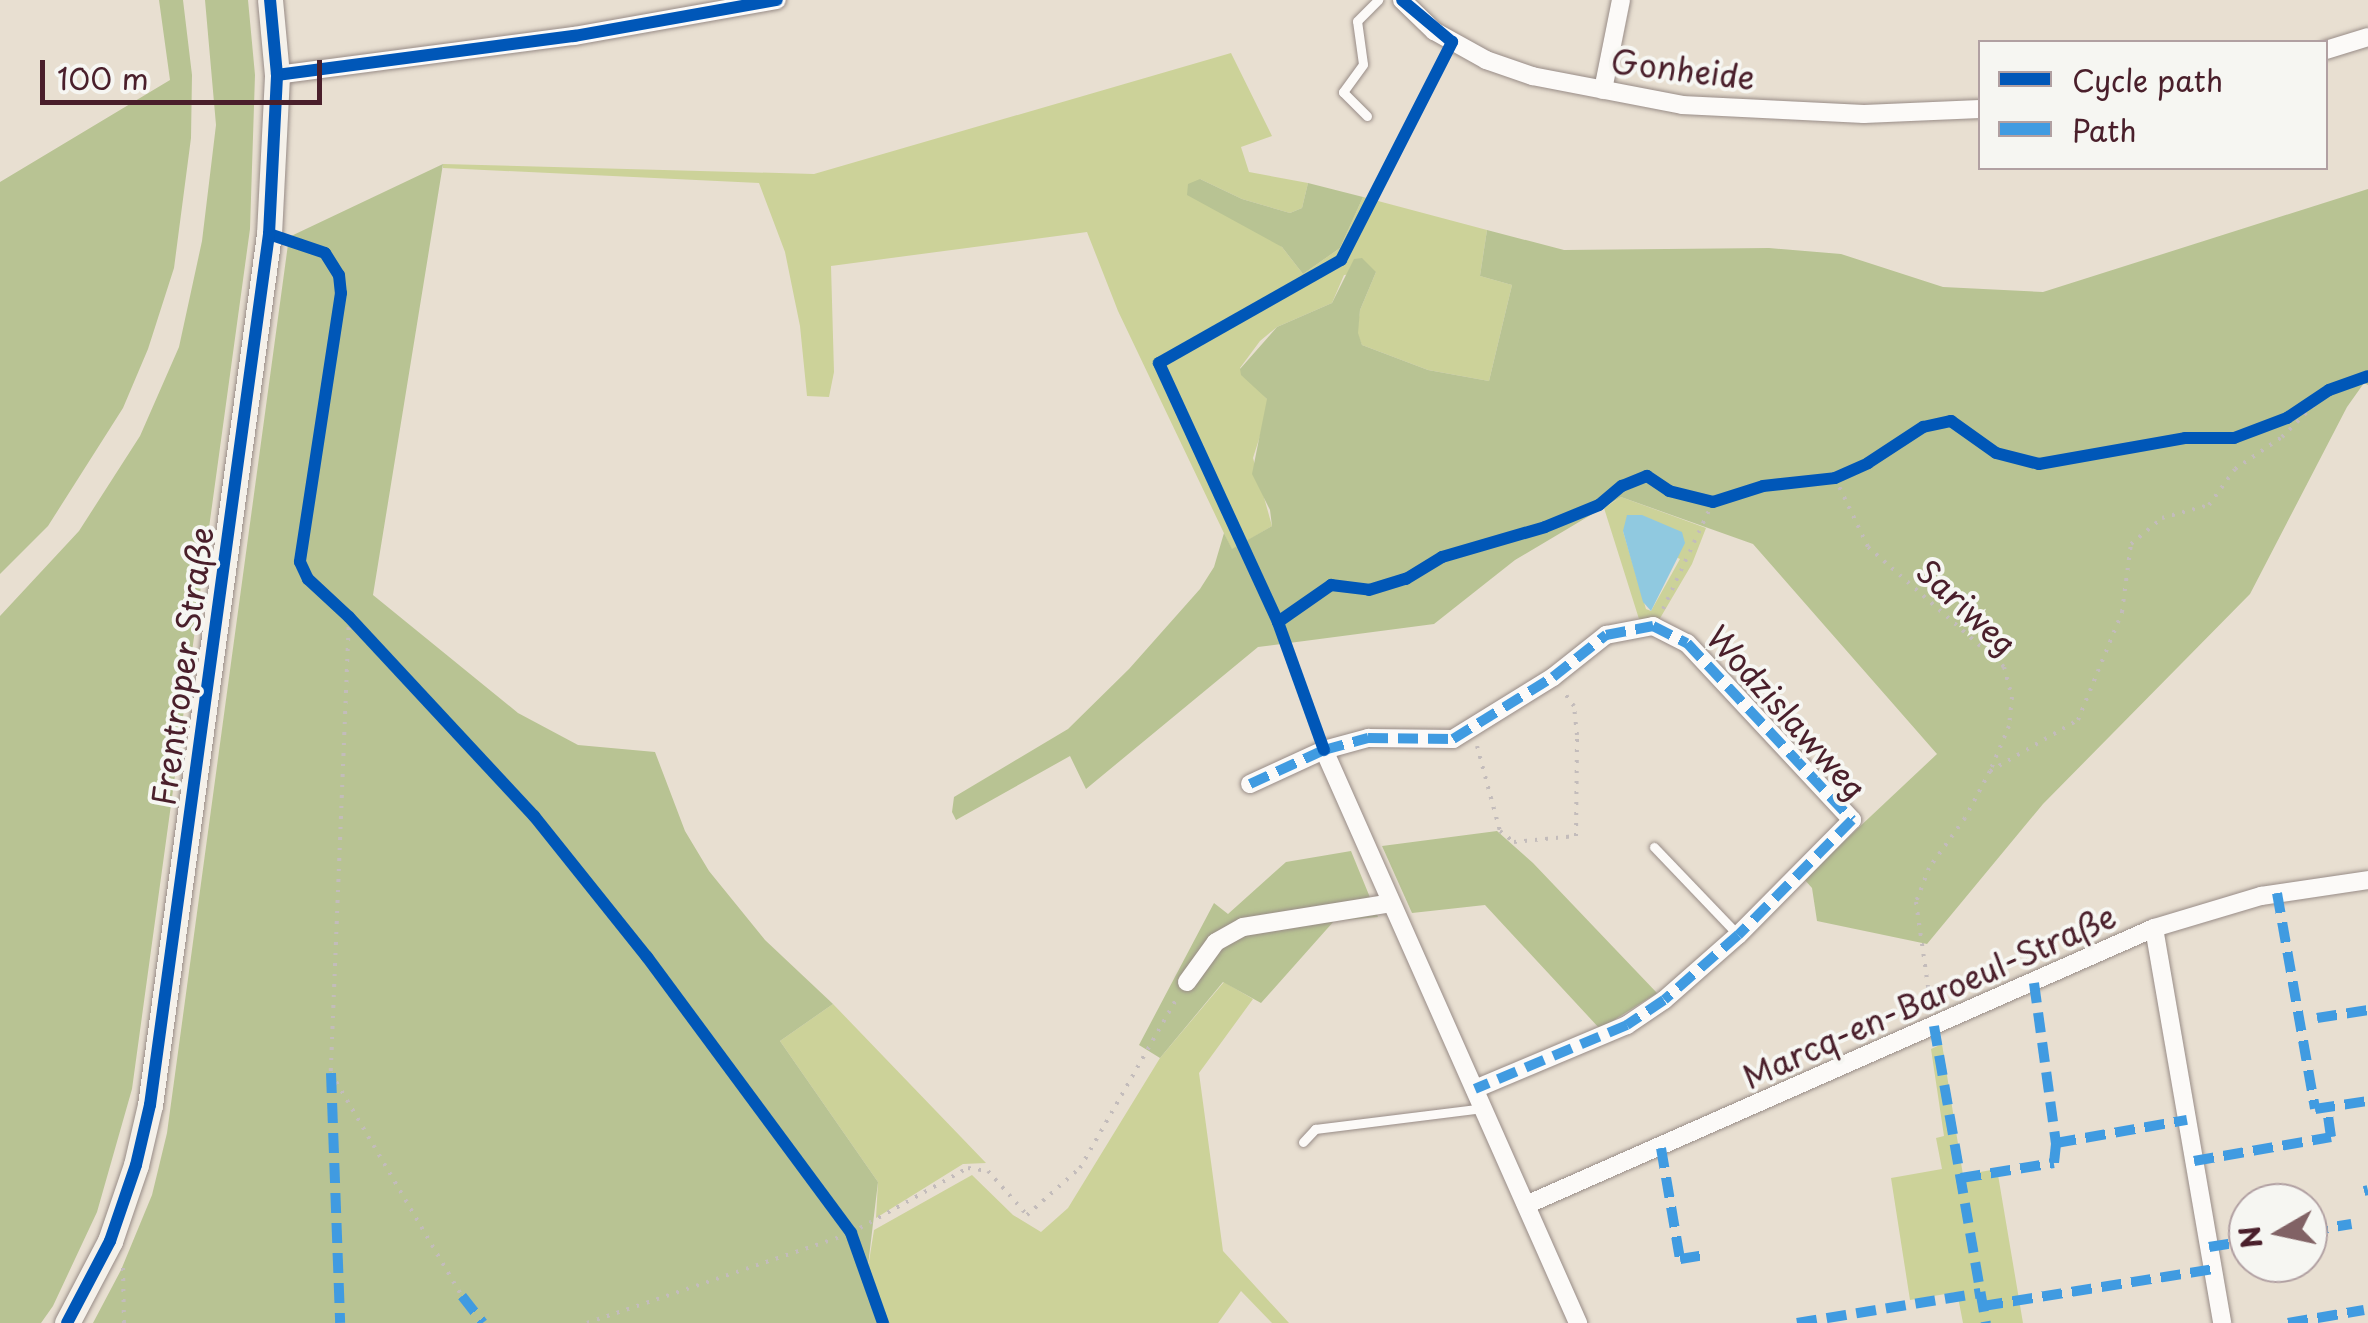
<!DOCTYPE html>
<html>
<head>
<meta charset="utf-8">
<style>
  body { margin:0 }
  #map { position:relative; width:2368px; height:1323px; overflow:hidden; background:#e8dfd1; font-family:"Playpen Sans",sans-serif }
  div>[style] { position:absolute }
  [style*='--x'] { left:calc(var(--x)*1px); top:calc(var(--y)*1px); width:calc(var(--w)*1px); rotate:calc(var(--a)*1deg) }
  .green>* { inset:0; background:#ccd299 }
  .forest>* { inset:0; background:#b8c393 }
  .water>* { inset:0; background:#90c9e0 }
  .path>* { height:4px; margin-top:-2px; transform-origin:0; background:repeating-linear-gradient(90deg,#c3bcbb 0 2.5px,transparent 0 10.5px) }
  .roads { filter:drop-shadow(0 0 2px #988c87) drop-shadow(0 0 2px #988c87) }
  .service>* { height:9px; margin:-4.5px; padding:0 4.5px; transform-origin:4.5px; border-radius:4.5px; background:#fcfaf8 }
  .minor>* { height:18px; margin:-9px; padding:0 9px; transform-origin:9px; border-radius:9px; background:#fcfaf8 }
  .secondary>* { height:25px; margin:-12.5px; padding:0 12.5px; transform-origin:12.5px; border-radius:12.5px; background:#f5f1ea }
  .quiet>* { height:10px; margin-top:-5px; transform-origin:0; background:repeating-linear-gradient(90deg,#409be1 0 20px,transparent 0 30px) }
  .cycleway>* { height:12px; margin:-6px; padding:0 6px; transform-origin:6px; border-radius:6px; background:#0057b8 }
  span { translate:-50% -50%; white-space:nowrap; text-align:center; line-height:1.15; -webkit-text-stroke:8px #f6f6f2; paint-order:stroke }
  .street-label { font-size:32px; color:#4a1f2b }
  .legend { position:absolute; left:1978px; top:40px; width:350px; height:130px; box-sizing:border-box; background:#f6f6f2; border:2px solid #b1a0a2; margin:0; padding:12px 18px; list-style:none; font-size:30px; color:#4a1f2b }
  .legend li { display:flex; align-items:center; gap:20px; height:50px }
  .legend b { width:50px; border:2px solid #b1a0a2 }
  .north { position:absolute; left:2228px; top:1183px; width:100px; height:100px; box-sizing:border-box; background:#f6f6f2; border:2px solid #b1a0a2; border-radius:50%; rotate:261deg; font-size:28px; font-weight:700; line-height:40px; text-align:center; color:#4a1f2b }
  .north::after { content:''; display:block; margin:auto; width:35px; height:45px; background:#816265; clip-path:polygon(50% 0,100% 100%,50% 72%,0 100%) }
  .scale { position:absolute; left:40px; top:60px; width:282px; height:45px; box-sizing:border-box; border:5px solid #4a1f2b; border-top:0; padding-left:12px; font-size:30px; line-height:35px; white-space:nowrap; color:#4a1f2b; -webkit-text-stroke:8px #f6f6f2; paint-order:stroke }
</style>
</head>
<body>
<div id="map">
  <div class="green">
    <i style="clip-path:polygon(1231px 53px,1272px 136px,1241px 147px,1249px 172px,1308px 183px,1302px 208px,1290px 213px,1242px 199px,1200px 179px,1282px 247px,1303px 274px,1340px 248px,1363px 197px,1487px 230px,1480px 276px,1512px 285px,1489px 381px,1428px 370px,1362px 345px,1357px 333px,1360px 310px,1376px 272px,1344px 275px,1332px 303px,1277px 327px,1260px 341px,1240px 368px,1267px 399px,1267px 414px,1253px 458px,1272px 526px,1232px 550px,1118px 311px,1087px 232px,831px 266px,834px 372px,829px 397px,807px 396px,800px 326px,785px 252px,759px 183px,443px 168px,443px 164px,814px 174px)"></i>
    <i style="clip-path:polygon(evenodd,1621px 497px,1706px 528px,1692px 564px,1659px 620px,1639px 619px,1604px 508px,1621px 497px,1623px 531px,1680px 559px,1651px 611px,1646px 609px,1623px 531px)"></i>
    <i style="clip-path:polygon(1224px 982px,1253px 999px,1199px 1073px,1223px 1251px,1289px 1323px,1272px 1323px,1241px 1291px,1218px 1323px,886px 1323px,867px 1274px,874px 1230px,972px 1175px,1013px 1215px,1041px 1232px,1068px 1208px,1160px 1058px)"></i>
    <i style="clip-path:polygon(833px 1004px,986px 1163px,963px 1164px,876px 1218px,878px 1182px,780px 1041px)"></i>
    <i style="clip-path:polygon(1942px 1044px,1963px 1175px,1997px 1169px,2023px 1323px,1963px 1323px,1957px 1292px,1910px 1300px,1891px 1178px,1942px 1169px,1936px 1138px,1944px 1136px,1931px 1049px)"></i>
  </div>
  <div class="forest">
    <i style="clip-path:polygon(159px 0,183px 0,192px 75px,191px 138px,174px 268px,148px 349px,123px 408px,48px 526px,0 574px,0 182px,170px 80px)"></i>
    <i style="clip-path:polygon(205px 0,248px 0,255px 75px,250px 229px,132px 1089px,97px 1212px,53px 1306px,41px 1323px,0 1323px,0 616px,79px 531px,140px 436px,179px 347px,202px 241px,216px 125px)"></i>
    <i style="clip-path:polygon(443px 164px,373px 595px,518px 713px,578px 745px,655px 752px,685px 831px,709px 871px,765px 940px,833px 1004px,780px 1041px,878px 1182px,867px 1274px,886px 1323px,93px 1323px,121px 1270px,152px 1195px,167px 1133px,289px 237px)"></i>
    <i style="clip-path:polygon(1200px 179px,1242px 199px,1290px 213px,1302px 208px,1308px 183px,1363px 197px,1340px 248px,1303px 274px,1282px 247px,1187px 195px,1188px 184px)"></i>
    <i style="clip-path:polygon(2368px 189px,2368px 385px,2364px 383px,2347px 407px,2250px 594px,2043px 804px,1927px 944px,1817px 921px,1812px 888px,1804px 879px,1937px 754px,1753px 544px,1621px 497px,1515px 560px,1434px 624px,1258px 647px,1086px 789px,1070px 756px,956px 820px,952px 812px,954px 797px,1068px 729px,1129px 669px,1200px 589px,1214px 567px,1224px 533px,1232px 549px,1272px 526px,1270px 510px,1252px 474px,1267px 399px,1241px 375px,1240px 369px,1277px 327px,1332px 303px,1354px 259px,1362px 258px,1376px 272px,1360px 310px,1358px 333px,1362px 345px,1428px 370px,1489px 381px,1512px 285px,1480px 276px,1487px 230px,1564px 250px,1769px 248px,1841px 254px,1943px 287px,2043px 292px)"></i>
    <i style="clip-path:polygon(1497px 831px,1533px 863px,1657px 993px,1600px 1029px,1485px 905px,1412px 913px,1382px 846px)"></i>
    <i style="clip-path:polygon(1351px 851px,1378px 917px,1334px 921px,1261px 1003px,1223px 982px,1160px 1058px,1139px 1045px,1214px 903px,1228px 914px,1286px 862px)"></i>
  </div>
  <div class="water">
    <i style="clip-path:polygon(1627px 515px,1642px 515px,1682px 532px,1685px 543px,1651px 611px,1643px 602px,1623px 531px)"></i>
  </div>
  <div class="path">
    <i style="--x:1835;--y:478;--w:76;--a:64.4"></i>
    <i style="--x:1868;--y:547;--w:181;--a:41.4"></i>
    <i style="--x:2004;--y:667;--w:31;--a:75"></i>
    <i style="--x:2012;--y:697;--w:29;--a:96"></i>
    <i style="--x:2009;--y:726;--w:49;--a:112.9"></i>
    <i style="--x:1990;--y:771;--w:53;--a:118"></i>
    <i style="--x:1965;--y:818;--w:62;--a:125.8"></i>
    <i style="--x:1929;--y:868;--w:36;--a:111"></i>
    <i style="--x:1916;--y:902;--w:107;--a:81.9"></i>
    <i style="--x:1663;--y:609;--w:118;--a:-65"></i>
    <i style="--x:1713;--y:502;--w:52;--a:-17.7"></i>
    <i style="--x:1763;--y:486;--w:72;--a:-6.3"></i>
    <i style="--x:1835;--y:478;--w:36;--a:-24"></i>
    <i style="--x:1868;--y:463;--w:66;--a:-33.2"></i>
    <i style="--x:1923;--y:427;--w:29;--a:-12"></i>
    <i style="--x:1951;--y:421;--w:55;--a:35.4"></i>
    <i style="--x:1996;--y:453;--w:44;--a:14.3"></i>
    <i style="--x:2039;--y:464;--w:148;--a:-10.1"></i>
    <i style="--x:2185;--y:438;--w:49;--a:0"></i>
    <i style="--x:2234;--y:438;--w:57;--a:-20.7"></i>
    <i style="--x:2287;--y:418;--w:50;--a:-33.7"></i>
    <i style="--x:2329;--y:390;--w:41;--a:-19.7"></i>
    <i style="--x:349;--y:617;--w:456;--a:92.3"></i>
    <i style="--x:331;--y:1073;--w:259;--a:59.6"></i>
    <i style="--x:1477;--y:746;--w:88;--a:74.9"></i>
    <i style="--x:1500;--y:831;--w:18;--a:38"></i>
    <i style="--x:1514;--y:842;--w:62;--a:-5.5"></i>
    <i style="--x:1576;--y:836;--w:101;--a:-89.4"></i>
    <i style="--x:1577;--y:735;--w:29;--a:-96"></i>
    <i style="--x:1574;--y:706;--w:17;--a:-126"></i>
    <i style="--x:1990;--y:771;--w:102;--a:-30.1"></i>
    <i style="--x:2078;--y:720;--w:117;--a:-67.8"></i>
    <i style="--x:2122;--y:612;--w:69;--a:-82.5"></i>
    <i style="--x:2131;--y:544;--w:40;--a:-40"></i>
    <i style="--x:2162;--y:518;--w:49;--a:-15.5"></i>
    <i style="--x:2209;--y:505;--w:44;--a:-54.2"></i>
    <i style="--x:2235;--y:469;--w:57;--a:-34.2"></i>
    <i style="--x:2282;--y:437;--w:58;--a:-45"></i>
    <i style="--x:123;--y:1268;--w:55;--a:89"></i>
    <i style="--x:587;--y:1323;--w:279;--a:-18.8"></i>
    <i style="--x:851;--y:1233;--w:134;--a:-29.1"></i>
    <i style="--x:968;--y:1168;--w:20;--a:9"></i>
    <i style="--x:988;--y:1171;--w:59;--a:48.4"></i>
    <i style="--x:1027;--y:1215;--w:71;--a:-41.6"></i>
    <i style="--x:1080;--y:1168;--w:196;--a:-60.3"></i>
  </div>
  <div class="roads">
    <div class="service">
      <i style="--x:1367;--y:116;--w:34;--a:-135"></i>
      <i style="--x:1343;--y:92;--w:34;--a:-54"></i>
      <i style="--x:1363;--y:64;--w:43;--a:-97.9"></i>
      <i style="--x:1357;--y:21;--w:30;--a:-45"></i>
      <i style="--x:1654;--y:847;--w:122;--a:46.3"></i>
      <i style="--x:1303;--y:1142;--w:18;--a:-47"></i>
      <i style="--x:1315;--y:1129;--w:169;--a:-7.1"></i>
    </div>
    <div class="minor">
      <i style="--x:1402;--y:0;--w:45;--a:44.1"></i>
      <i style="--x:1434;--y:31;--w:60;--a:29.1"></i>
      <i style="--x:1486;--y:60;--w:49;--a:19.2"></i>
      <i style="--x:1532;--y:76;--w:153;--a:10.9"></i>
      <i style="--x:1682;--y:105;--w:182;--a:2.8"></i>
      <i style="--x:1864;--y:114;--w:116;--a:-2.5"></i>
      <i style="--x:2326;--y:50;--w:44;--a:-17.2"></i>
      <i style="--x:277;--y:75;--w:300;--a:-7.5"></i>
      <i style="--x:574;--y:36;--w:206;--a:-10.1"></i>
      <i style="--x:1603;--y:90;--w:92;--a:-78.7"></i>
      <i style="--x:1324;--y:750;--w:627;--a:66.09"></i>
      <i style="--x:1250;--y:784;--w:81;--a:-24.7"></i>
      <i style="--x:1324;--y:750;--w:46;--a:-15.3"></i>
      <i style="--x:1368;--y:738;--w:85;--a:0.7"></i>
      <i style="--x:1453;--y:739;--w:118;--a:-31.8"></i>
      <i style="--x:1553;--y:677;--w:68;--a:-38.4"></i>
      <i style="--x:1606;--y:635;--w:48;--a:-10.8"></i>
      <i style="--x:1653;--y:626;--w:38;--a:27"></i>
      <i style="--x:1687;--y:643;--w:242;--a:47"></i>
      <i style="--x:1852;--y:820;--w:162;--a:134.7"></i>
      <i style="--x:1738;--y:935;--w:98;--a:138.7"></i>
      <i style="--x:1664;--y:1000;--w:45;--a:146"></i>
      <i style="--x:1627;--y:1025;--w:165;--a:157.2"></i>
      <i style="--x:2154;--y:928;--w:401;--a:80.2"></i>
      <i style="--x:1187;--y:982;--w:49;--a:-54.1"></i>
      <i style="--x:1216;--y:942;--w:31;--a:-29"></i>
      <i style="--x:1243;--y:927;--w:150;--a:-9.2"></i>
      <i style="--x:1526;--y:1205;--w:686;--a:-23.8"></i>
      <i style="--x:2154;--y:928;--w:112;--a:-16.7"></i>
      <i style="--x:2261;--y:896;--w:108;--a:-8.5"></i>
    </div>
    <div class="secondary">
      <i style="--x:67;--y:1323;--w:93;--a:-62.3"></i>
      <i style="--x:110;--y:1241;--w:80;--a:-71.1"></i>
      <i style="--x:136;--y:1165;--w:62;--a:-76.9"></i>
      <i style="--x:150;--y:1105;--w:879;--a:-82.22"></i>
      <i style="--x:269;--y:234;--w:159;--a:-87.1"></i>
      <i style="--x:277;--y:75;--w:75;--a:-95.3"></i>
    </div>
  </div>
  <div class="quiet">
    <i style="--x:1250;--y:784;--w:81;--a:-24.7"></i>
    <i style="--x:1324;--y:750;--w:46;--a:-15.3"></i>
    <i style="--x:1368;--y:738;--w:85;--a:0.7"></i>
    <i style="--x:1453;--y:739;--w:118;--a:-31.8"></i>
    <i style="--x:1553;--y:677;--w:68;--a:-38.4"></i>
    <i style="--x:1606;--y:635;--w:48;--a:-10.8"></i>
    <i style="--x:1653;--y:626;--w:38;--a:27"></i>
    <i style="--x:1687;--y:643;--w:242;--a:47"></i>
    <i style="--x:1852;--y:820;--w:162;--a:134.7"></i>
    <i style="--x:1738;--y:935;--w:98;--a:138.7"></i>
    <i style="--x:1664;--y:1000;--w:45;--a:146"></i>
    <i style="--x:1627;--y:1025;--w:165;--a:157.2"></i>
    <i style="--x:2277;--y:893;--w:219;--a:80"></i>
    <i style="--x:2315;--y:1109;--w:54;--a:-8.6"></i>
    <i style="--x:2034;--y:983;--w:162;--a:82.2"></i>
    <i style="--x:2056;--y:1143;--w:133;--a:-10"></i>
    <i style="--x:2317;--y:1018;--w:52;--a:-8.9"></i>
    <i style="--x:1934;--y:1026;--w:302;--a:80.1"></i>
    <i style="--x:331;--y:1073;--w:250;--a:87.9"></i>
    <i style="--x:1661;--y:1148;--w:113;--a:80.3"></i>
    <i style="--x:1680;--y:1259;--w:26;--a:-9"></i>
    <i style="--x:2194;--y:1161;--w:139;--a:-9.9"></i>
    <i style="--x:2331;--y:1137;--w:30;--a:-98"></i>
    <i style="--x:1961;--y:1178;--w:94;--a:-9.2"></i>
    <i style="--x:2054;--y:1163;--w:20;--a:-84"></i>
    <i style="--x:2364;--y:1191;--w:4;--a:-14"></i>
    <i style="--x:2308;--y:1231;--w:44;--a:-9.2"></i>
    <i style="--x:2209;--y:1247;--w:39;--a:-9"></i>
    <i style="--x:462;--y:1296;--w:34;--a:52"></i>
    <i style="--x:1983;--y:1306;--w:233;--a:-9.1"></i>
    <i style="--x:1797;--y:1323;--w:186;--a:-9.3"></i>
    <i style="--x:2288;--y:1323;--w:77;--a:-9.7"></i>
  </div>
  <div class="cycleway">
    <i style="--x:277;--y:75;--w:300;--a:-7.5"></i>
    <i style="--x:574;--y:36;--w:206;--a:-10.1"></i>
    <i style="--x:269;--y:234;--w:59;--a:18.7"></i>
    <i style="--x:325;--y:253;--w:26;--a:58"></i>
    <i style="--x:339;--y:275;--w:18;--a:84"></i>
    <i style="--x:341;--y:293;--w:272;--a:98.7"></i>
    <i style="--x:300;--y:562;--w:19;--a:65"></i>
    <i style="--x:308;--y:579;--w:56;--a:42.8"></i>
    <i style="--x:349;--y:617;--w:272;--a:47.1"></i>
    <i style="--x:534;--y:816;--w:181;--a:51.3"></i>
    <i style="--x:647;--y:957;--w:343;--a:53.5"></i>
    <i style="--x:851;--y:1233;--w:96;--a:70.4"></i>
    <i style="--x:1278;--y:622;--w:65;--a:-34.9"></i>
    <i style="--x:1331;--y:585;--w:38;--a:7"></i>
    <i style="--x:1369;--y:590;--w:39;--a:-17"></i>
    <i style="--x:1406;--y:579;--w:42;--a:-31.4"></i>
    <i style="--x:1442;--y:557;--w:107;--a:-16.2"></i>
    <i style="--x:1545;--y:527;--w:58;--a:-22.2"></i>
    <i style="--x:1599;--y:505;--w:30;--a:-40"></i>
    <i style="--x:1622;--y:486;--w:27;--a:-22"></i>
    <i style="--x:1647;--y:476;--w:27;--a:34"></i>
    <i style="--x:1669;--y:491;--w:45;--a:14"></i>
    <i style="--x:1713;--y:502;--w:52;--a:-17.7"></i>
    <i style="--x:1763;--y:486;--w:72;--a:-6.3"></i>
    <i style="--x:1835;--y:478;--w:36;--a:-24"></i>
    <i style="--x:1868;--y:463;--w:66;--a:-33.2"></i>
    <i style="--x:1923;--y:427;--w:29;--a:-12"></i>
    <i style="--x:1951;--y:421;--w:55;--a:35.4"></i>
    <i style="--x:1996;--y:453;--w:44;--a:14.3"></i>
    <i style="--x:2039;--y:464;--w:148;--a:-10.1"></i>
    <i style="--x:2185;--y:438;--w:49;--a:0"></i>
    <i style="--x:2234;--y:438;--w:57;--a:-20.7"></i>
    <i style="--x:2287;--y:418;--w:50;--a:-33.7"></i>
    <i style="--x:2329;--y:390;--w:41;--a:-19.7"></i>
    <i style="--x:1324;--y:750;--w:136;--a:-109.8"></i>
    <i style="--x:1278;--y:622;--w:285;--a:-114.7"></i>
    <i style="--x:1159;--y:363;--w:209;--a:-29.5"></i>
    <i style="--x:1341;--y:260;--w:245;--a:-63"></i>
    <i style="--x:1452;--y:42;--w:65;--a:-140"></i>
    <i style="--x:67;--y:1323;--w:93;--a:-62.3"></i>
    <i style="--x:110;--y:1241;--w:80;--a:-71.1"></i>
    <i style="--x:136;--y:1165;--w:62;--a:-76.9"></i>
    <i style="--x:150;--y:1105;--w:879;--a:-82.22"></i>
    <i style="--x:269;--y:234;--w:159;--a:-87.1"></i>
    <i style="--x:277;--y:75;--w:75;--a:-95.3"></i>
  </div>
  <div class="street-label">
    <span style="left:1683px;top:69px;rotate:7deg">Gonheide</span>
    <span style="left:1967px;top:607px;rotate:43deg">Sariweg</span>
    <span style="left:182px;top:666px;rotate:-82deg">Frentroper Straße</span>
    <span style="left:1787px;top:712px;rotate:48deg">Wodzislawweg</span>
    <span style="left:1929px;top:996px;rotate:-24deg">Marcq-en-Baroeul-Straße</span>
  </div>
  <ul class="legend">
  <li><b style="height:12px;background:#0057b8"></b>Cycle path</li>
  <li><b style="height:12px;background:#409be1"></b>Path</li>
  </ul>
  <div class="north">N</div>
  <div class="scale">100 m</div>
</div>
</body>
</html>
